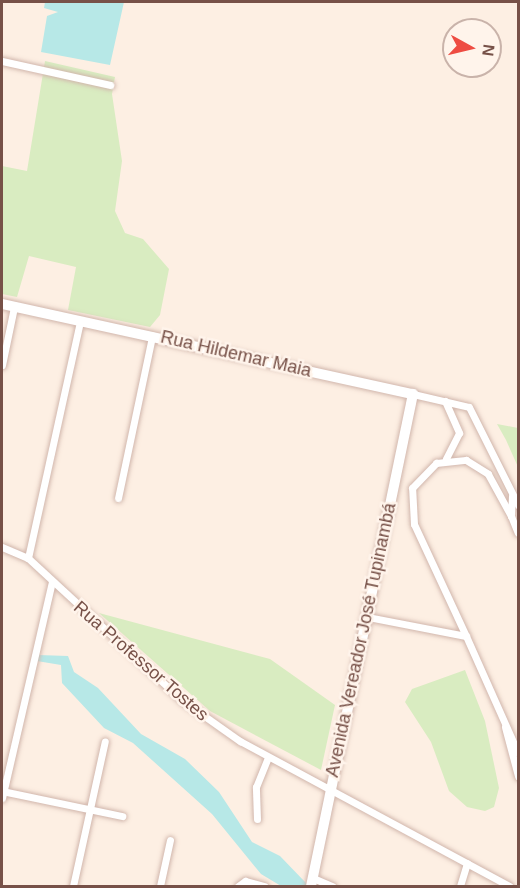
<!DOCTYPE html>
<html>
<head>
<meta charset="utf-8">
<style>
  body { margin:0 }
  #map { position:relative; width:520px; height:888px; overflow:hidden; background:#fdefe3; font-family:Arial,sans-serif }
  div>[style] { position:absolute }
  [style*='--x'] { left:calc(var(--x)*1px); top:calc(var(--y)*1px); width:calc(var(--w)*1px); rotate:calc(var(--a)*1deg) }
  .green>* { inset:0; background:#d9ecc1 }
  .water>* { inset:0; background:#b7e8e7 }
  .roads { filter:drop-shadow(0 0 2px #d1b6ac) drop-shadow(0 0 2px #d1b6ac) }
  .street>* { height:7px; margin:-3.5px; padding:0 3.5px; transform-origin:3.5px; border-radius:3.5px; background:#fff }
  .secondary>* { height:10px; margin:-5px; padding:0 5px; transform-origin:5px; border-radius:5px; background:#fff }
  span { translate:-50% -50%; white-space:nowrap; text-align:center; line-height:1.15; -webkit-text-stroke:5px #fff4eb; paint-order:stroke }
  .street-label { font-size:18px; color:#775148 }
  .frame { position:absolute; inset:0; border:3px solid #775148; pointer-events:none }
  .north { position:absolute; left:442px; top:18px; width:60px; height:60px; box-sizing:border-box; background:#fff4eb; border:2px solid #c9b3aa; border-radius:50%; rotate:98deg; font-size:16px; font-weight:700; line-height:24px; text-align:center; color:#775148 }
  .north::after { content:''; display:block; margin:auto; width:21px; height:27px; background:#ee4c42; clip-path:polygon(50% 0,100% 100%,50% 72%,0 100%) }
</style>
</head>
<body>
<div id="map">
  <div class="green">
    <i style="clip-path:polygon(45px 61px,115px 77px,112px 94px,122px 161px,115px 211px,125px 233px,143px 239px,169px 269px,160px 315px,150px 327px,68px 310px,76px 267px,29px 256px,17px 297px,2px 294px,2px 166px,27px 171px)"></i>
    <i style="clip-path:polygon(497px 424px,518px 428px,518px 467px,506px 440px)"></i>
    <i style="clip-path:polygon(99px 613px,270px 659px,335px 705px,321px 770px,210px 711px)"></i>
    <i style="clip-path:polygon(465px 670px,485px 721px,499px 788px,494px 807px,485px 811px,467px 807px,449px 791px,431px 742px,405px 702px,412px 689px)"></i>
  </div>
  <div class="water">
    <i style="clip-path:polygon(45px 2px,124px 2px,110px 65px,41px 52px,47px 16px,58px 12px,44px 8px)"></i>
    <i style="clip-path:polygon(38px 655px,68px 656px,74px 672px,98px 688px,141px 734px,185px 759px,219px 792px,252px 842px,280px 856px,306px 883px,320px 886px,281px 886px,261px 874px,212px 814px,133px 743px,104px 728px,62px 683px,61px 665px,37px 661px)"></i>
  </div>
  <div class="roads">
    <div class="street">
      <i style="--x:2;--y:61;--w:111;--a:12.5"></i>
      <i style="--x:2;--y:365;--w:59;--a:-78.3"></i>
      <i style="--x:413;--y:394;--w:57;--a:13.1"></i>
      <i style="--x:469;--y:407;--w:110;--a:63.4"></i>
      <i style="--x:445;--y:401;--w:35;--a:66"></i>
      <i style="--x:459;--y:433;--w:29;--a:117"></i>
      <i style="--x:512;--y:496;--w:20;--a:93"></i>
      <i style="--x:511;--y:516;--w:18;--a:68"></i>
      <i style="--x:118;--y:498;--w:166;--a:-78.1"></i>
      <i style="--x:2;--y:547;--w:28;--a:23"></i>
      <i style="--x:28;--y:558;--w:211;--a:42.7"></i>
      <i style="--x:183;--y:701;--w:70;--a:35.1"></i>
      <i style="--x:240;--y:741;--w:306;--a:28.3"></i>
      <i style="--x:28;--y:558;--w:243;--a:-77.6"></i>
      <i style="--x:368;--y:617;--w:100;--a:11"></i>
      <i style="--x:466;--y:636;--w:128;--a:66"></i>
      <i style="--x:466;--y:636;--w:123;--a:-114.9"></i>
      <i style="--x:414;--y:524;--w:36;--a:-93"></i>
      <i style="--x:412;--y:488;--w:35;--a:-46"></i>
      <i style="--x:436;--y:463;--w:30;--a:-6"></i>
      <i style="--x:466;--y:460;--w:26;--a:32"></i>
      <i style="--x:488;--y:474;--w:48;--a:61.3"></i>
      <i style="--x:505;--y:727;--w:51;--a:75.1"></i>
      <i style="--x:2;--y:791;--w:123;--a:11.8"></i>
      <i style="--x:2;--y:798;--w:222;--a:-77"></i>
      <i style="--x:257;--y:819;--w:32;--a:-92"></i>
      <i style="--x:256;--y:787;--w:31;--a:-68"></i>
      <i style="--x:313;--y:878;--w:21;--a:23"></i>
      <i style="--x:73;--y:886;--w:148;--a:-77.6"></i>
      <i style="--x:160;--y:886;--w:47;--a:-77.7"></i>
      <i style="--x:238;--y:886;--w:9;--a:-36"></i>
      <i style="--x:245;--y:881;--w:20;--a:15"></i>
      <i style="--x:460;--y:886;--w:24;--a:-73"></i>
    </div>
    <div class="secondary">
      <i style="--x:2;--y:304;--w:421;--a:12.4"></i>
      <i style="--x:413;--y:394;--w:502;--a:101.71"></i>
    </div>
  </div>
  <div class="street-label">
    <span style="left:236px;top:354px;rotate:13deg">Rua Hildemar Maia</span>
    <span style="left:361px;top:640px;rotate:-78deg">Avenida Vereador José Tupinambá</span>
    <span style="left:141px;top:661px;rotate:41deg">Rua Professor Tostes</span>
  </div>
  <div class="frame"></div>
  <div class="north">N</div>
</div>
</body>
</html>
